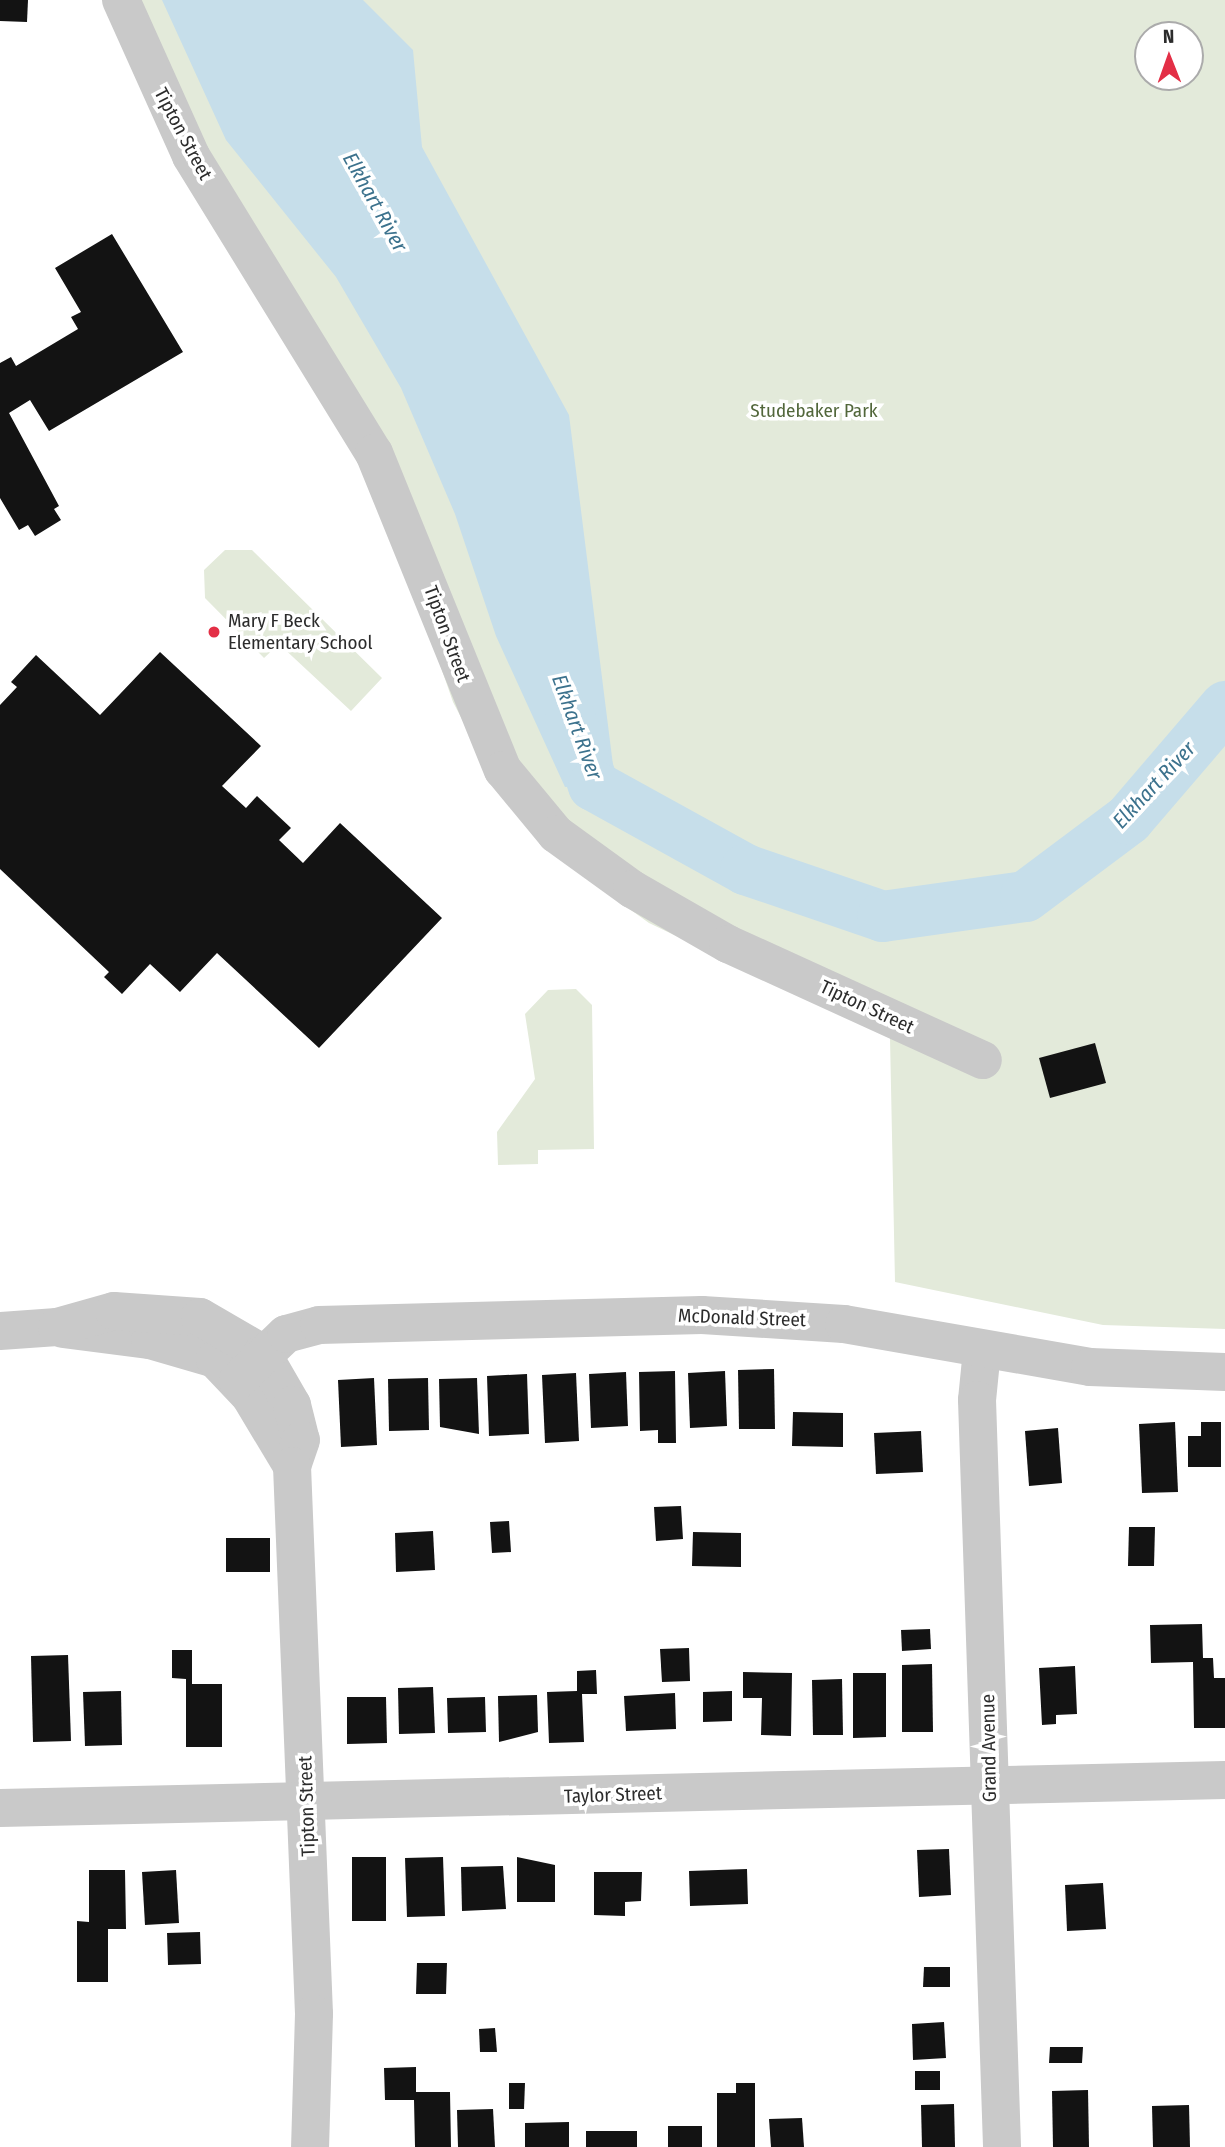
<!DOCTYPE html>
<html>
<head>
<meta charset="utf-8">
<style>
  body { margin:0 }
  #map { position:relative; width:1225px; height:2147px; overflow:hidden; background:#fff; font-family:"Fira Sans Condensed",sans-serif }
  div>[style] { position:absolute }
  [style*='--x'] { left:calc(var(--x)*1px); top:calc(var(--y)*1px); width:calc(var(--w)*1px); rotate:calc(var(--a)*1deg) }
  .green>* { inset:0; background:#e3eada }
  .water>* { inset:0; background:#c6deea }
  .river>* { height:51px; margin:-25.5px; padding:0 25.5px; transform-origin:25.5px; border-radius:25.5px; background:#c6deea }
  .building>* { inset:0; background:#131313 }
  .minor>* { height:38px; margin:-19px; padding:0 19px; transform-origin:19px; border-radius:19px; background:#c9c9c9 }
  .dots>* { width:19px; height:19px; translate:-50% -50%; box-sizing:border-box; border:4px solid #fff; border-radius:50% }
  span { translate:-50% -50%; white-space:nowrap; text-align:center; line-height:1.15; -webkit-text-stroke:7px #fff; paint-order:stroke }
  .street-label { font-size:19px; color:#2c2c2c }
  .park-label { font-size:19px; color:#52673b }
  .poi-label { font-size:19px; color:#2c2c2c }
  .left { translate:0 -50%; text-align:left }
  .water-label { font-size:21px; color:#3c728d; font-style:italic }
  .north { position:absolute; left:1134px; top:21px; width:70px; height:70px; box-sizing:border-box; background:#fff; border:2px solid #ababab; border-radius:50%; rotate:359deg; font-size:19px; font-weight:700; line-height:28px; text-align:center; color:#2c2c2c }
  .north::after { content:''; display:block; margin:auto; width:24px; height:32px; background:#e32f46; clip-path:polygon(50% 0,100% 100%,50% 72%,0 100%) }
</style>
</head>
<body>
<div id="map">
  <div class="green">
    <i style="clip-path:polygon(evenodd,137px 0,1225px 0,1225px 1329px,1103px 1325px,895px 1282px,890px 1038px,649px 923px,571px 867px,503px 798px,453px 702px,404px 561px,428px 550px,211px 162px,137px 0,1148px 35px,1190px 35px,1190px 77px,1148px 77px,1148px 35px)"></i>
    <i style="clip-path:polygon(225px 550px,252px 550px,382px 678px,351px 711px,279px 644px,264px 658px,205px 598px,204px 570px)"></i>
    <i style="clip-path:polygon(576px 989px,592px 1005px,594px 1149px,538px 1150px,538px 1164px,498px 1165px,497px 1132px,535px 1079px,525px 1014px,548px 990px)"></i>
  </div>
  <div class="water">
    <i style="clip-path:polygon(162px 0,363px 0,413px 50px,422px 147px,569px 415px,613px 765px,593px 785px,565px 787px,496px 636px,455px 514px,401px 388px,336px 277px,226px 140px)"></i>
  </div>
  <div class="river">
    <i style="--x:570;--y:719;--w:70;--a:70.8"></i>
    <i style="--x:593;--y:785;--w:174;--a:28.9"></i>
    <i style="--x:745;--y:869;--w:145;--a:18.9"></i>
    <i style="--x:882;--y:916;--w:144;--a:-8"></i>
    <i style="--x:1025;--y:896;--w:129;--a:-36.8"></i>
    <i style="--x:1128;--y:819;--w:149;--a:-49.4"></i>
  </div>
  <div class="building">
    <i style="clip-path:polygon(0 0,28px 0,27px 22px,0 21px)"></i>
    <i style="clip-path:polygon(112px 234px,183px 352px,49px 431px,30px 400px,9px 413px,59px 506px,54px 509px,61px 520px,35px 536px,28px 525px,19px 530px,0 498px,0 363px,11px 357px,16px 366px,78px 329px,71px 317px,81px 312px,55px 268px)"></i>
    <i style="clip-path:polygon(160px 652px,261px 746px,222px 786px,246px 808px,257px 796px,291px 828px,279px 840px,303px 863px,340px 823px,442px 918px,319px 1048px,217px 953px,180px 992px,150px 964px,122px 994px,104px 977px,109px 972px,0 869px,0 705px,17px 687px,11px 682px,36px 655px,100px 715px)"></i>
    <i style="clip-path:polygon(1095px 1043px,1106px 1083px,1050px 1098px,1039px 1058px)"></i>
    <i style="clip-path:polygon(774px 1369px,775px 1429px,739px 1429px,738px 1370px)"></i>
    <i style="clip-path:polygon(675px 1371px,676px 1443px,658px 1443px,658px 1430px,640px 1431px,639px 1372px)"></i>
    <i style="clip-path:polygon(725px 1371px,727px 1426px,690px 1428px,688px 1373px)"></i>
    <i style="clip-path:polygon(626px 1372px,628px 1426px,591px 1428px,589px 1374px)"></i>
    <i style="clip-path:polygon(576px 1373px,579px 1441px,545px 1443px,542px 1375px)"></i>
    <i style="clip-path:polygon(527px 1374px,529px 1434px,489px 1436px,487px 1376px)"></i>
    <i style="clip-path:polygon(374px 1378px,377px 1445px,341px 1447px,338px 1380px)"></i>
    <i style="clip-path:polygon(428px 1378px,429px 1430px,389px 1431px,388px 1379px)"></i>
    <i style="clip-path:polygon(477px 1378px,479px 1434px,440px 1427px,439px 1379px)"></i>
    <i style="clip-path:polygon(793px 1412px,843px 1413px,843px 1447px,792px 1446px)"></i>
    <i style="clip-path:polygon(1175px 1422px,1178px 1492px,1142px 1493px,1139px 1424px)"></i>
    <i style="clip-path:polygon(1201px 1422px,1221px 1422px,1221px 1467px,1188px 1467px,1188px 1436px,1201px 1436px)"></i>
    <i style="clip-path:polygon(1058px 1428px,1062px 1483px,1029px 1486px,1025px 1431px)"></i>
    <i style="clip-path:polygon(921px 1431px,923px 1472px,876px 1474px,874px 1433px)"></i>
    <i style="clip-path:polygon(681px 1506px,683px 1539px,656px 1541px,654px 1507px)"></i>
    <i style="clip-path:polygon(509px 1521px,511px 1552px,492px 1553px,490px 1522px)"></i>
    <i style="clip-path:polygon(1129px 1527px,1155px 1527px,1154px 1566px,1128px 1566px)"></i>
    <i style="clip-path:polygon(433px 1531px,435px 1570px,396px 1572px,395px 1533px)"></i>
    <i style="clip-path:polygon(693px 1532px,741px 1533px,741px 1567px,692px 1566px)"></i>
    <i style="clip-path:polygon(226px 1538px,270px 1538px,270px 1572px,226px 1572px)"></i>
    <i style="clip-path:polygon(1202px 1624px,1203px 1658px,1213px 1658px,1214px 1678px,1225px 1678px,1225px 1728px,1194px 1728px,1193px 1662px,1151px 1663px,1150px 1625px)"></i>
    <i style="clip-path:polygon(930px 1629px,931px 1649px,902px 1651px,901px 1630px)"></i>
    <i style="clip-path:polygon(689px 1648px,690px 1681px,662px 1682px,660px 1649px)"></i>
    <i style="clip-path:polygon(172px 1650px,192px 1650px,192px 1684px,222px 1684px,222px 1747px,186px 1747px,186px 1679px,172px 1678px)"></i>
    <i style="clip-path:polygon(68px 1655px,71px 1741px,33px 1742px,31px 1656px)"></i>
    <i style="clip-path:polygon(932px 1664px,933px 1732px,902px 1732px,902px 1665px)"></i>
    <i style="clip-path:polygon(1075px 1666px,1077px 1714px,1056px 1715px,1056px 1724px,1042px 1725px,1039px 1668px)"></i>
    <i style="clip-path:polygon(596px 1670px,597px 1694px,582px 1694px,584px 1742px,549px 1743px,547px 1692px,577px 1691px,577px 1671px)"></i>
    <i style="clip-path:polygon(743px 1672px,792px 1673px,791px 1736px,761px 1735px,762px 1698px,743px 1698px)"></i>
    <i style="clip-path:polygon(853px 1673px,886px 1673px,886px 1737px,853px 1738px)"></i>
    <i style="clip-path:polygon(842px 1679px,843px 1735px,813px 1735px,812px 1680px)"></i>
    <i style="clip-path:polygon(433px 1687px,435px 1733px,399px 1734px,398px 1688px)"></i>
    <i style="clip-path:polygon(121px 1691px,122px 1745px,85px 1746px,83px 1692px)"></i>
    <i style="clip-path:polygon(732px 1691px,732px 1721px,703px 1722px,703px 1692px)"></i>
    <i style="clip-path:polygon(675px 1693px,676px 1729px,626px 1731px,624px 1696px)"></i>
    <i style="clip-path:polygon(537px 1695px,538px 1732px,499px 1742px,498px 1696px)"></i>
    <i style="clip-path:polygon(347px 1697px,386px 1697px,387px 1743px,347px 1744px)"></i>
    <i style="clip-path:polygon(485px 1697px,486px 1732px,448px 1733px,447px 1698px)"></i>
    <i style="clip-path:polygon(949px 1849px,951px 1895px,919px 1897px,917px 1850px)"></i>
    <i style="clip-path:polygon(352px 1857px,386px 1857px,386px 1921px,352px 1921px)"></i>
    <i style="clip-path:polygon(443px 1857px,445px 1916px,407px 1917px,405px 1858px)"></i>
    <i style="clip-path:polygon(517px 1857px,555px 1865px,555px 1902px,517px 1902px)"></i>
    <i style="clip-path:polygon(503px 1866px,506px 1909px,462px 1911px,461px 1867px)"></i>
    <i style="clip-path:polygon(747px 1869px,748px 1904px,690px 1906px,689px 1871px)"></i>
    <i style="clip-path:polygon(89px 1870px,125px 1870px,126px 1929px,108px 1929px,108px 1982px,77px 1982px,77px 1921px,89px 1922px)"></i>
    <i style="clip-path:polygon(176px 1870px,179px 1923px,145px 1925px,142px 1872px)"></i>
    <i style="clip-path:polygon(594px 1872px,642px 1872px,641px 1901px,625px 1902px,625px 1916px,594px 1915px)"></i>
    <i style="clip-path:polygon(1103px 1883px,1106px 1929px,1067px 1931px,1065px 1885px)"></i>
    <i style="clip-path:polygon(200px 1932px,201px 1964px,168px 1965px,167px 1933px)"></i>
    <i style="clip-path:polygon(417px 1963px,447px 1963px,446px 1994px,416px 1994px)"></i>
    <i style="clip-path:polygon(924px 1967px,950px 1967px,950px 1987px,923px 1987px)"></i>
    <i style="clip-path:polygon(944px 2022px,946px 2058px,913px 2060px,912px 2024px)"></i>
    <i style="clip-path:polygon(495px 2028px,497px 2052px,480px 2052px,479px 2029px)"></i>
    <i style="clip-path:polygon(1050px 2047px,1083px 2047px,1082px 2063px,1049px 2063px)"></i>
    <i style="clip-path:polygon(416px 2067px,416px 2092px,450px 2092px,451px 2147px,415px 2147px,414px 2100px,385px 2100px,384px 2068px)"></i>
    <i style="clip-path:polygon(915px 2071px,940px 2071px,940px 2090px,915px 2090px)"></i>
    <i style="clip-path:polygon(509px 2083px,525px 2083px,524px 2109px,509px 2109px)"></i>
    <i style="clip-path:polygon(736px 2083px,755px 2083px,755px 2147px,717px 2147px,717px 2093px,736px 2093px)"></i>
    <i style="clip-path:polygon(1088px 2090px,1089px 2147px,1053px 2147px,1052px 2091px)"></i>
    <i style="clip-path:polygon(954px 2104px,955px 2147px,922px 2147px,921px 2105px)"></i>
    <i style="clip-path:polygon(1189px 2105px,1190px 2147px,1153px 2147px,1152px 2106px)"></i>
    <i style="clip-path:polygon(493px 2109px,495px 2147px,458px 2147px,457px 2110px)"></i>
    <i style="clip-path:polygon(802px 2118px,804px 2147px,771px 2147px,769px 2119px)"></i>
    <i style="clip-path:polygon(569px 2122px,569px 2147px,525px 2147px,525px 2123px)"></i>
    <i style="clip-path:polygon(668px 2126px,702px 2126px,702px 2147px,668px 2147px)"></i>
    <i style="clip-path:polygon(586px 2131px,637px 2131px,637px 2147px,586px 2147px)"></i>
  </div>
  <div class="minor">
    <i style="--x:121;--y:0;--w:171;--a:65.8"></i>
    <i style="--x:191;--y:156;--w:349;--a:58.4"></i>
    <i style="--x:374;--y:453;--w:342;--a:67.9"></i>
    <i style="--x:503;--y:770;--w:83;--a:50.4"></i>
    <i style="--x:556;--y:834;--w:94;--a:35.9"></i>
    <i style="--x:632;--y:889;--w:111;--a:29.8"></i>
    <i style="--x:728;--y:944;--w:280;--a:24.5"></i>
    <i style="--x:63;--y:1329;--w:88;--a:7.2"></i>
    <i style="--x:150;--y:1340;--w:68;--a:16.3"></i>
    <i style="--x:215;--y:1359;--w:51;--a:46.6"></i>
    <i style="--x:250;--y:1396;--w:82;--a:59"></i>
    <i style="--x:0;--y:1331;--w:57;--a:-4"></i>
    <i style="--x:57;--y:1327;--w:59;--a:-15.7"></i>
    <i style="--x:114;--y:1311;--w:86;--a:4"></i>
    <i style="--x:200;--y:1317;--w:72;--a:30.1"></i>
    <i style="--x:262;--y:1353;--w:60;--a:60"></i>
    <i style="--x:292;--y:1405;--w:36;--a:76"></i>
    <i style="--x:301;--y:1440;--w:28;--a:109"></i>
    <i style="--x:292;--y:1466;--w:548;--a:87.7"></i>
    <i style="--x:314;--y:2014;--w:133;--a:91.7"></i>
    <i style="--x:982;--y:1350;--w:50;--a:95.7"></i>
    <i style="--x:977;--y:1400;--w:747;--a:88.08"></i>
    <i style="--x:238;--y:1380;--w:66;--a:-43.8"></i>
    <i style="--x:286;--y:1334;--w:34;--a:-15"></i>
    <i style="--x:319;--y:1325;--w:383;--a:-1.5"></i>
    <i style="--x:702;--y:1315;--w:142;--a:3.6"></i>
    <i style="--x:844;--y:1324;--w:250;--a:9.9"></i>
    <i style="--x:1090;--y:1367;--w:135;--a:2.1"></i>
    <i style="--x:0;--y:1808;--w:1225;--a:-1.31"></i>
  </div>
  <div class="dots">
    <i style="left:214px;top:632px;background:#e32f46"></i>
  </div>
  <div class="street-label">
    <span style="left:183px;top:134px;rotate:62deg">Tipton Street</span>
    <span style="left:447px;top:634px;rotate:70deg">Tipton Street</span>
    <span style="left:867px;top:1007px;rotate:25deg">Tipton Street</span>
    <span style="left:742px;top:1318px;rotate:2deg">McDonald Street</span>
    <span style="left:989px;top:1748px;rotate:-91deg">Grand Avenue</span>
    <span style="left:613px;top:1795px;rotate:-2deg">Taylor Street</span>
    <span style="left:307px;top:1806px;rotate:-92deg">Tipton Street</span>
  </div>
  <div class="park-label">
    <span style="left:814px;top:411px">Studebaker Park</span>
  </div>
  <div class="poi-label">
    <span class="left" style="left:228px;top:632px">Mary F Beck<br>Elementary School</span>
  </div>
  <div class="water-label">
    <span style="left:375px;top:202px;rotate:61deg">Elkhart River</span>
    <span style="left:577px;top:727px;rotate:70deg">Elkhart River</span>
    <span style="left:1154px;top:785px;rotate:-47deg">Elkhart River</span>
  </div>
  <div class="north">N</div>
</div>
</body>
</html>
